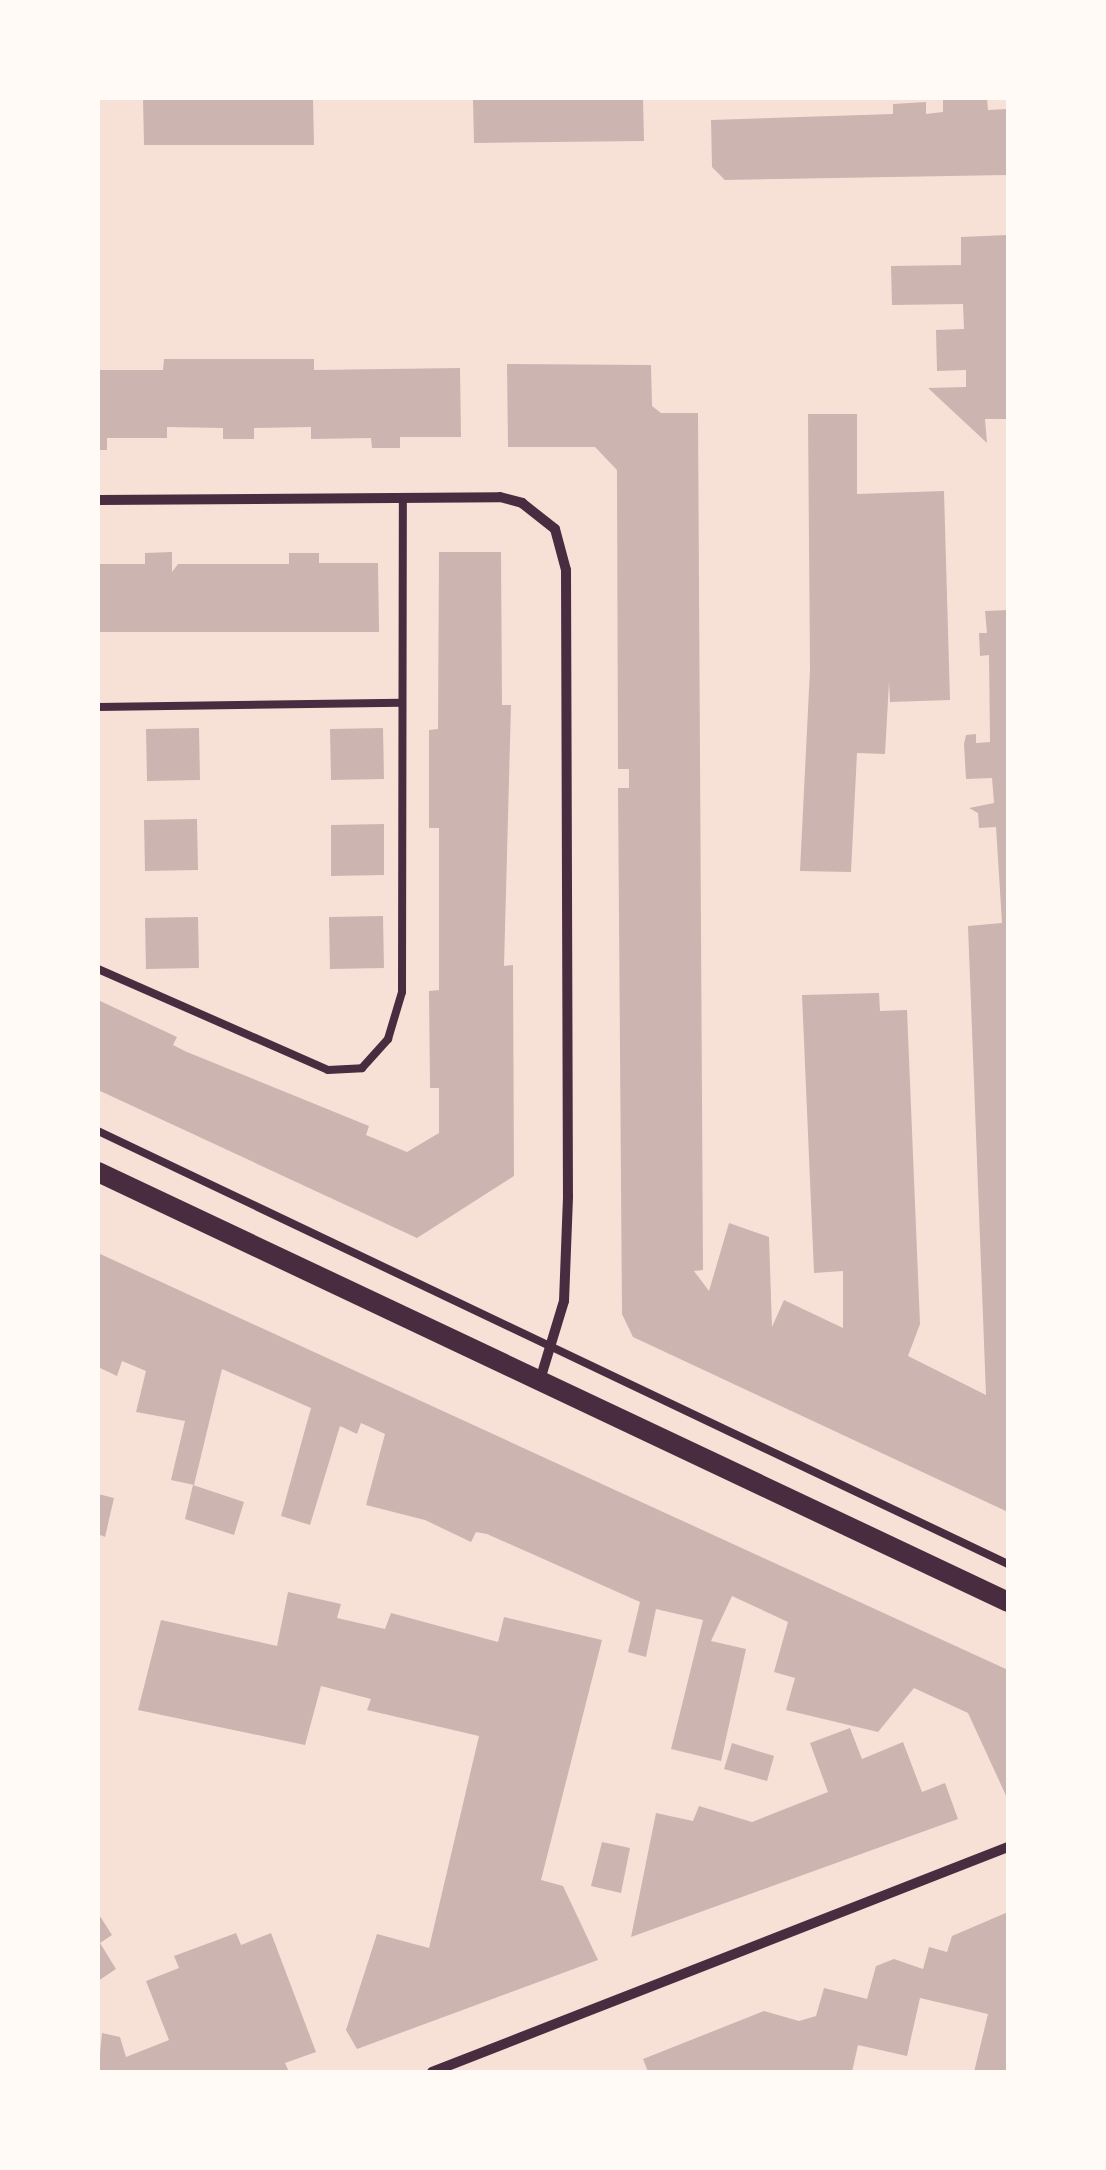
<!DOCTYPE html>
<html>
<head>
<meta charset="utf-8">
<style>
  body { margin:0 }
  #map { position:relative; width:1106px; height:2170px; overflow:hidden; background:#f7e1d7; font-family:"Crimson Pro",serif }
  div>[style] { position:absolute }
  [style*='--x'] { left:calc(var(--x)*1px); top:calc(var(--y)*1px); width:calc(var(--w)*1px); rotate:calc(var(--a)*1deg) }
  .building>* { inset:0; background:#ccb4b1 }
  .service>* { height:8px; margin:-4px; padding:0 4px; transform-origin:4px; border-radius:4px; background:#4a2c40 }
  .minor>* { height:10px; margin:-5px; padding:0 5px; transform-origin:5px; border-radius:5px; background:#4a2c40 }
  .secondary>* { height:20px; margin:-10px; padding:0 10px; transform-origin:10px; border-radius:10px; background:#4a2c40 }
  span { translate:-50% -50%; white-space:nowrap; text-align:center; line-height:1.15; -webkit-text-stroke:8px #fffaf5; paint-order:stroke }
  .frame { position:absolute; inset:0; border:100px solid #fffaf5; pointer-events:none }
</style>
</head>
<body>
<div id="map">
  <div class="building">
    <i style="clip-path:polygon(143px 98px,313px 98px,314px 145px,144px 145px)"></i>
    <i style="clip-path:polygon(473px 98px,643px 98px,644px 141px,474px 143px)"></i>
    <i style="clip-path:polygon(943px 98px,987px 98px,988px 110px,1008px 109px,1008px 175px,725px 180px,712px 167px,711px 120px,893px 114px,893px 104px,926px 102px,926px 114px,943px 112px)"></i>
    <i style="clip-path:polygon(1008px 235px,1008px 419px,985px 419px,987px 443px,928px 388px,966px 387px,966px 370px,937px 371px,936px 330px,964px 329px,963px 304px,892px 305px,891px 266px,961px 265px,961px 237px)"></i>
    <i style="clip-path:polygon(164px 359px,314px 359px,314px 370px,460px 368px,461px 437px,400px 437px,400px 448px,372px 448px,371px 438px,311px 439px,311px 427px,254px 428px,254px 439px,223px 439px,223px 428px,167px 427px,167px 438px,107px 438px,107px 450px,98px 450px,98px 370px,163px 370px)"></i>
    <i style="clip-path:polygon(507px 364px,651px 365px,652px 406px,661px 413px,698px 413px,703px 1270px,694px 1271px,709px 1291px,729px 1223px,769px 1237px,772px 1327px,784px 1300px,843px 1328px,843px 1271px,814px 1273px,802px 995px,879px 993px,880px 1011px,907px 1010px,920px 1324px,908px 1356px,986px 1395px,968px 926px,1002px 923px,996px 827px,979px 828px,978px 813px,969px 808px,994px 803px,992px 778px,966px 779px,964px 744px,966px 735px,976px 734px,976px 743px,990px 742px,989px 655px,980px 656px,979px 633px,987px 633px,985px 611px,1008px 610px,1008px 1512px,633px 1337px,622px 1314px,618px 788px,629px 788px,629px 769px,618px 769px,617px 470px,595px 447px,508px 447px)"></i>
    <i style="clip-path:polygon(808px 414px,857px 414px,857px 494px,944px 491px,950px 700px,890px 702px,889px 682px,885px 754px,857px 753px,851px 872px,800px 871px,810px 669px)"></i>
    <i style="clip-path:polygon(172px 552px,172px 572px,178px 564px,289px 564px,289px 553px,319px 553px,319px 563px,378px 563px,379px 632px,98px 632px,98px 564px,145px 564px,145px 553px)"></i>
    <i style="clip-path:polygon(439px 552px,501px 552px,502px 705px,511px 705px,504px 966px,513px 965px,514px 1176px,417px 1238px,98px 1090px,98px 1000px,177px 1037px,173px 1045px,187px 1052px,369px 1126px,366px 1135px,407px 1152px,439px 1133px,439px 1088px,430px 1088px,429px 991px,439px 990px,439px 828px,429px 828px,429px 730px,438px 729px)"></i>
    <i style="clip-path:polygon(199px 728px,200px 780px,147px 781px,146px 729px)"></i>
    <i style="clip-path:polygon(383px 728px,384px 779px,331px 780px,330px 729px)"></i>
    <i style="clip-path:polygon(197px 819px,198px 870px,145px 871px,144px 820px)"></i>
    <i style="clip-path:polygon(384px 824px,384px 875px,331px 876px,331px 825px)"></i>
    <i style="clip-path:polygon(383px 916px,384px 968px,330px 969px,329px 917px)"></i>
    <i style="clip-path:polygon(198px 917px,199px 968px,146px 969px,145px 918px)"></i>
    <i style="clip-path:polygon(98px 1253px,1008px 1670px,1008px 1800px,968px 1713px,914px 1688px,878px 1732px,786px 1710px,795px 1678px,774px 1672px,788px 1622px,732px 1596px,711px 1641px,746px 1649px,721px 1761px,671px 1749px,703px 1620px,656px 1609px,646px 1657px,628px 1652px,640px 1602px,487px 1534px,476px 1532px,471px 1542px,425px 1520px,366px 1505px,385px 1434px,361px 1423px,357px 1434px,340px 1426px,310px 1525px,281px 1516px,311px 1408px,222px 1369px,194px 1485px,171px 1480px,185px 1421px,136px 1412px,146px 1371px,122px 1361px,117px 1376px,98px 1367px)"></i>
    <i style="clip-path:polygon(193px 1485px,244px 1502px,234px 1535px,185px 1519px)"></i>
    <i style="clip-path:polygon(98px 1494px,114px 1498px,105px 1537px,98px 1534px)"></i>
    <i style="clip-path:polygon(288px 1592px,341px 1604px,337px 1618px,385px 1629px,391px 1613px,498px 1642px,504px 1617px,602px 1640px,541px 1880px,563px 1886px,598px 1960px,357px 2049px,346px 2030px,377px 1934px,429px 1948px,479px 1736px,367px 1710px,371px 1699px,321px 1686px,305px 1745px,138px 1710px,161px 1620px,277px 1646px)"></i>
    <i style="clip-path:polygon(850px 1728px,862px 1759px,903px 1742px,922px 1792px,945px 1783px,958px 1819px,631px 1937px,656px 1813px,693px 1821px,699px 1806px,752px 1822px,828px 1792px,810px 1743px)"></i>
    <i style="clip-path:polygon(732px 1743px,774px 1756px,767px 1781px,724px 1769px)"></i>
    <i style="clip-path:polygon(602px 1842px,630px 1848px,621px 1893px,591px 1886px)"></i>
    <i style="clip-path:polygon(1008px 1912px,1008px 2072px,974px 2072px,988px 2014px,920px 1998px,907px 2056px,858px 2045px,852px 2072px,648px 2072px,643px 2059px,764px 2011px,799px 2021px,816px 2016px,824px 1988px,867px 1999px,876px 1966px,894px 1959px,923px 1969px,929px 1947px,947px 1952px,952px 1936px)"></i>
    <i style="clip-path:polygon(98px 1913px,112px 1935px,100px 1943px,116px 1969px,98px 1981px)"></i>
    <i style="clip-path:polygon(236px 1933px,241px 1945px,271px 1933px,316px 2052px,285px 2063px,289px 2072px,98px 2072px,102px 2033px,120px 2037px,126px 2057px,169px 2040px,146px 1981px,179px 1968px,174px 1956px)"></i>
  </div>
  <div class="service">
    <i style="--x:98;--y:707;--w:303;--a:-0.8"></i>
    <i style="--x:98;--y:969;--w:251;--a:23.7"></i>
    <i style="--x:328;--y:1070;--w:34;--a:-3"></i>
    <i style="--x:362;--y:1068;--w:39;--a:-48"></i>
    <i style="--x:388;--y:1039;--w:49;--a:-73.4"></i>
    <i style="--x:402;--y:992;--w:493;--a:-89.9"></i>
    <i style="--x:98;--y:1131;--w:1008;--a:25.45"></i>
  </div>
  <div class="minor">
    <i style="--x:98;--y:500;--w:402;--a:-0.4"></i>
    <i style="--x:500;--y:497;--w:23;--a:15"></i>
    <i style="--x:522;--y:503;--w:42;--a:38.2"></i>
    <i style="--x:555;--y:529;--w:42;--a:75"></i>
    <i style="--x:566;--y:570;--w:627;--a:89.82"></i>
    <i style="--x:568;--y:1197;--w:104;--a:92.2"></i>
    <i style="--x:564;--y:1301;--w:83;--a:106.9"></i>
    <i style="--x:432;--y:2072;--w:618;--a:-21.34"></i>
  </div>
  <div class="secondary">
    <i style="--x:98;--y:1172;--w:1006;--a:25.29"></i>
  </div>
  <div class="frame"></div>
</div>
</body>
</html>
